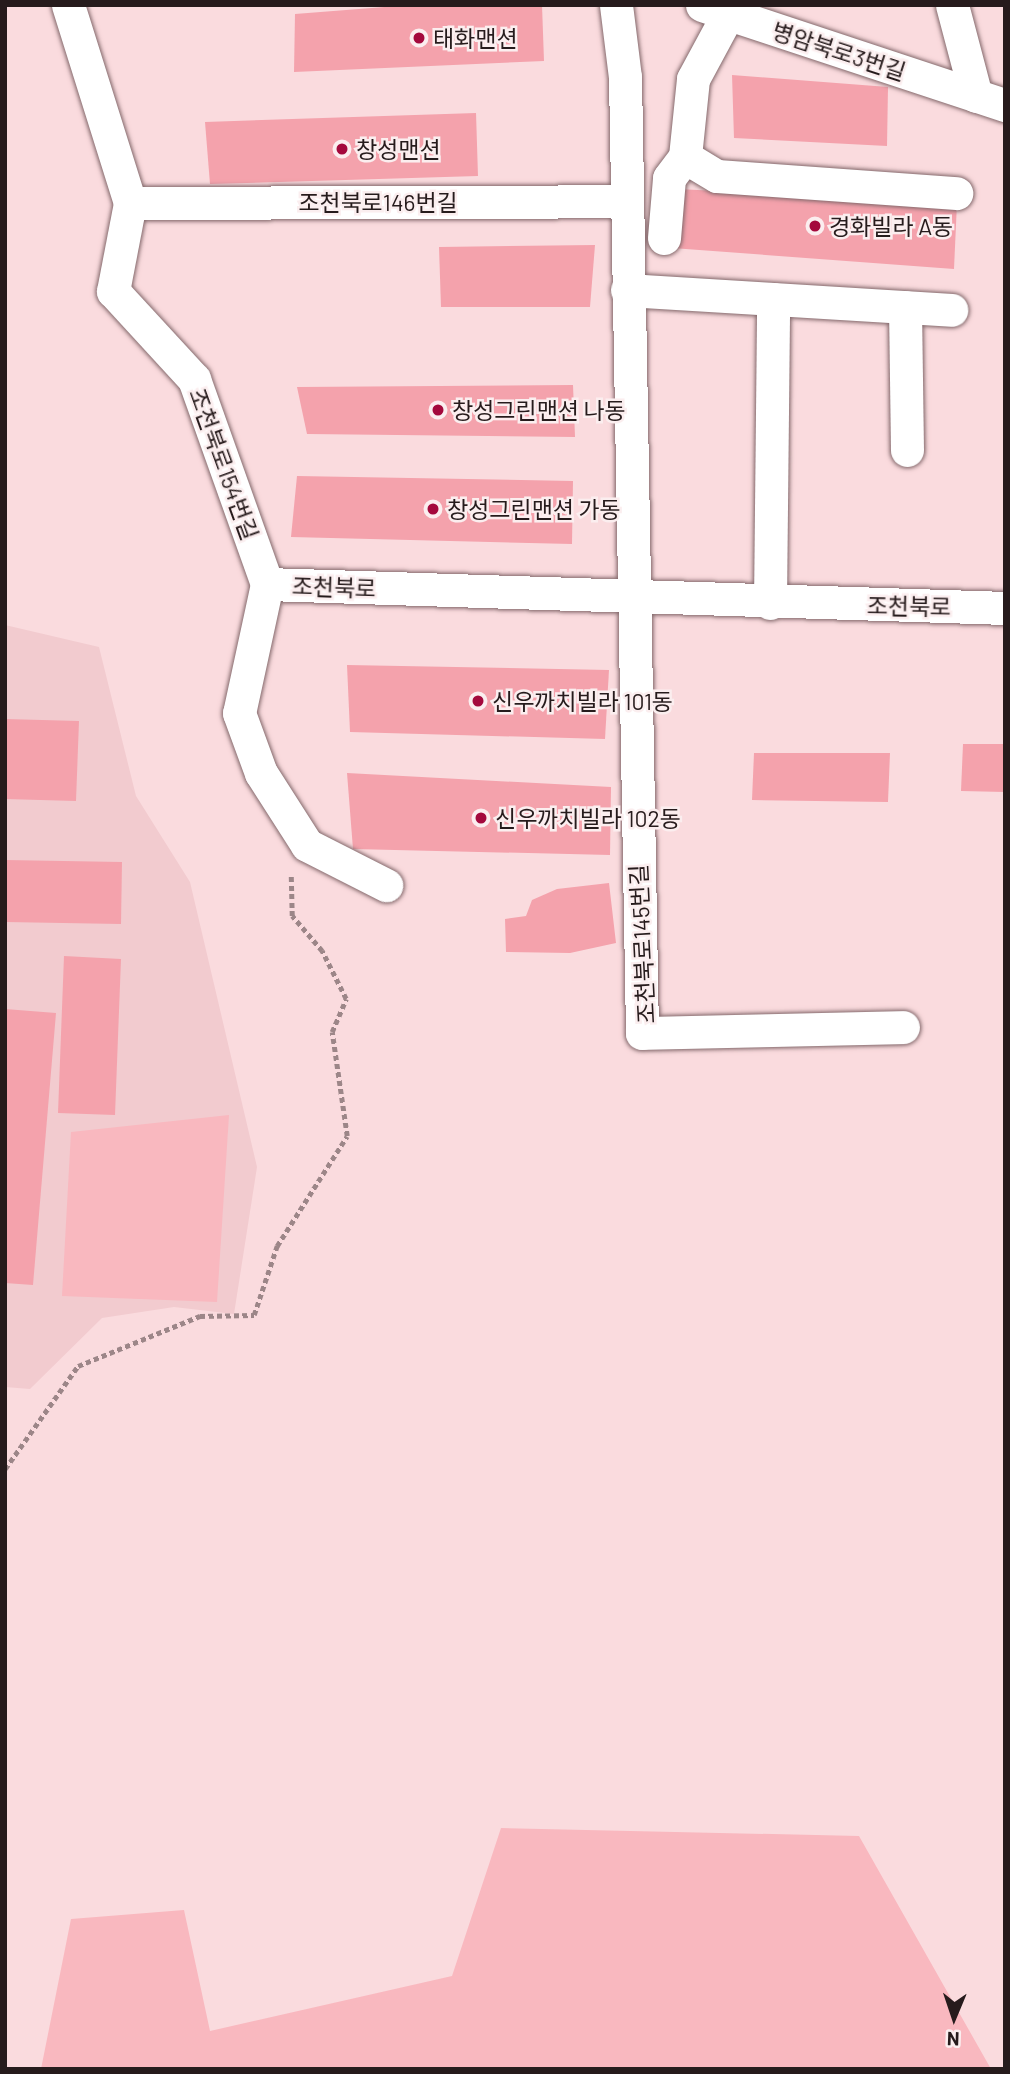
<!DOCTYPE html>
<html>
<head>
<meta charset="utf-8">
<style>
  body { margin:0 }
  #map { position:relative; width:1010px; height:2074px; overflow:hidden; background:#fadbde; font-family:Barlow,"Noto Sans KR",sans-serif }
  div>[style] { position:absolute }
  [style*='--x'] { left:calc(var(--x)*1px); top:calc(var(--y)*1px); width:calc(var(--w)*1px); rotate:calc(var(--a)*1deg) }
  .built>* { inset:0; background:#f2cbcf }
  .green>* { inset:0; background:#f9b8bf }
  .building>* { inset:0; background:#f4a2ac }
  .path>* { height:4.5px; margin-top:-2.25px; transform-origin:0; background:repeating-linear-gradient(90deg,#9c8688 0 5px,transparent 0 8.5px) }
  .roads { filter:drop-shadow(0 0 2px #84696c) drop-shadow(0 0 2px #84696c) }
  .minor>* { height:33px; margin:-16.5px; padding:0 16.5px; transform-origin:16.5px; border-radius:16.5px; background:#fff }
  .dots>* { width:19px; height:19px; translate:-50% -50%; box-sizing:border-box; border:4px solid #fbeeef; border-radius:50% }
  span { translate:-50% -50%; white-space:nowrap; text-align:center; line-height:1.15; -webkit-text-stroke:5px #fbeeef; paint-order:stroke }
  .poi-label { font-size:23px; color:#261b1c }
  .left { translate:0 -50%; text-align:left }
  .street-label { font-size:23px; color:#261b1c }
  .frame { position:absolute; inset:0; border:7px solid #261b1c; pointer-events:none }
  .north { position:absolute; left:919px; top:1983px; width:70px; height:70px; -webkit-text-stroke:5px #fbeeef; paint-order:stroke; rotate:182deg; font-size:19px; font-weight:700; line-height:28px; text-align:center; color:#261b1c }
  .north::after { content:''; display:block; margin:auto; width:24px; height:32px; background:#261b1c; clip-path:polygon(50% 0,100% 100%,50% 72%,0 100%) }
</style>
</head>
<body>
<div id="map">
  <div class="built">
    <i style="clip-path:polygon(5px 625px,99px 647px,136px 796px,190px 882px,257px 1167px,234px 1314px,174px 1307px,102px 1318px,30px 1389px,5px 1387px)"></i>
  </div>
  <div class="green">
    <i style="clip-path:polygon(229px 1115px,217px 1302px,62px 1296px,71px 1132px)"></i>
    <i style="clip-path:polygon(501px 1828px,859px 1836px,991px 2069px,41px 2069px,71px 1919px,184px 1910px,210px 2031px,452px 1976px)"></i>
  </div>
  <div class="building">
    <i style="clip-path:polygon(410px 5px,542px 5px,544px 61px,294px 72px,295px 14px)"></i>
    <i style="clip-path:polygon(732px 75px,888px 87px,887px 146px,734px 138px)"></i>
    <i style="clip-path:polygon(476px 113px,478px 176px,210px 184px,205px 122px)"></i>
    <i style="clip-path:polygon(677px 189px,957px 203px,954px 269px,672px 248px)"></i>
    <i style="clip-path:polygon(595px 245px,590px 307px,441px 307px,439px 247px)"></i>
    <i style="clip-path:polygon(573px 385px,575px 437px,307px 434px,297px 387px)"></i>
    <i style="clip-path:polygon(297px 476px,573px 481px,572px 544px,291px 537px)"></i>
    <i style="clip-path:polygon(347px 665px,609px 670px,605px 739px,350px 732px)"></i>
    <i style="clip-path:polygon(5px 719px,79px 721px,76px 801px,5px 799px)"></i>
    <i style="clip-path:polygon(963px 744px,1005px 744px,1005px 792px,961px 791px)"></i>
    <i style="clip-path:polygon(754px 753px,890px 753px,888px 802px,752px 800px)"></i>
    <i style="clip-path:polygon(347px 773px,611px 787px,610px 855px,353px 849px)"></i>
    <i style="clip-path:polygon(5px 860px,122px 862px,121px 924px,5px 922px)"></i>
    <i style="clip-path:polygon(609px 883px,616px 943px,570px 953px,506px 952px,505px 919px,526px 916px,532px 900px,557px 889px)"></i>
    <i style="clip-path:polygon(64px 956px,121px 959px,115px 1115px,58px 1113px)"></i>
    <i style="clip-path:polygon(5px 1009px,56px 1013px,33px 1285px,5px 1283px)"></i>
  </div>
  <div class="path">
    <i style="--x:5;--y:1469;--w:126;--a:-54.7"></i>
    <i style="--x:78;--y:1366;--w:132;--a:-22.3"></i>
    <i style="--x:200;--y:1316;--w:54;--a:-1.1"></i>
    <i style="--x:254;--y:1315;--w:73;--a:-71.6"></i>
    <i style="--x:277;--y:1246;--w:130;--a:-57.5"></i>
    <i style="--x:347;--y:1136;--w:105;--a:-98.2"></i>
    <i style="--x:332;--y:1032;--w:36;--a:-67"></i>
    <i style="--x:346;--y:999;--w:54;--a:-116.6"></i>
    <i style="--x:322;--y:951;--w:46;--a:-130.6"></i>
    <i style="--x:292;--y:916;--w:42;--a:-91.4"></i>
  </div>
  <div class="roads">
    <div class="minor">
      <i style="--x:68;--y:5;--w:207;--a:72.6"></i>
      <i style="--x:130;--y:203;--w:90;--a:100.9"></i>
      <i style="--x:113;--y:291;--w:120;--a:47.4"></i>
      <i style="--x:194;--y:379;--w:218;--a:70.4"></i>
      <i style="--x:616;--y:5;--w:73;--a:82.9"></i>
      <i style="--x:625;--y:77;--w:956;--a:88.98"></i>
      <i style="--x:642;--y:1033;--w:261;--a:-1.3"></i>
      <i style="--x:702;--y:5;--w:319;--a:18.3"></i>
      <i style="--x:952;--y:5;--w:94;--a:75.2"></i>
      <i style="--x:728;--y:14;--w:74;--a:118.3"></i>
      <i style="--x:693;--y:79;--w:78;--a:95.9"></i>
      <i style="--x:685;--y:157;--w:37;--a:31"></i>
      <i style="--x:717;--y:176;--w:240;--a:4.1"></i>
      <i style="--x:130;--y:203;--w:496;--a:-0.2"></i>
      <i style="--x:664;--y:238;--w:60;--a:-85.2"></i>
      <i style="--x:669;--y:178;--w:26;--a:-53"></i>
      <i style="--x:627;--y:290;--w:325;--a:3.5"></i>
      <i style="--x:905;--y:307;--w:143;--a:89.2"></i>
      <i style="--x:267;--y:584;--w:738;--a:1.86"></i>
      <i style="--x:267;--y:584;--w:132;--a:102.2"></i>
      <i style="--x:239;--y:713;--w:64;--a:69.9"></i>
      <i style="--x:261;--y:773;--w:85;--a:57.4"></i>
      <i style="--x:307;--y:845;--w:89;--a:26.9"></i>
      <i style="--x:770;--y:603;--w:304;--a:-89.4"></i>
    </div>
  </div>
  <div class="dots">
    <i style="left:419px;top:38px;background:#a4093d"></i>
    <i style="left:342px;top:149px;background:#a4093d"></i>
    <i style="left:815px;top:226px;background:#a4093d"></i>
    <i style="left:438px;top:410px;background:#a4093d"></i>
    <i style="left:433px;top:509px;background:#a4093d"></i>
    <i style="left:478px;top:701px;background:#a4093d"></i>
    <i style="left:481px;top:818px;background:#a4093d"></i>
  </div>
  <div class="poi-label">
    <span class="left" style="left:433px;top:38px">태화맨션</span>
    <span class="left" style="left:356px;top:149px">창성맨션</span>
    <span class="left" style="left:829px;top:226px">경화빌라 A동</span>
    <span class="left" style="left:452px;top:410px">창성그린맨션 나동</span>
    <span class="left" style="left:447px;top:509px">창성그린맨션 가동</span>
    <span class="left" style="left:492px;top:701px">신우까치빌라 101동</span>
    <span class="left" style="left:495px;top:818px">신우까치빌라 102동</span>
  </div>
  <div class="street-label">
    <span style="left:839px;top:51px;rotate:18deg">병암북로3번길</span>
    <span style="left:378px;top:202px">조천북로146번길</span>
    <span style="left:224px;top:464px;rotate:70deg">조천북로154번길</span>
    <span style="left:334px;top:587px;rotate:2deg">조천북로</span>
    <span style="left:909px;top:606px;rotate:1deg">조천북로</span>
    <span style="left:642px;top:944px;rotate:-93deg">조천북로145번길</span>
  </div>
  <div class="frame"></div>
  <div class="north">N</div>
</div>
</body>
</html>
